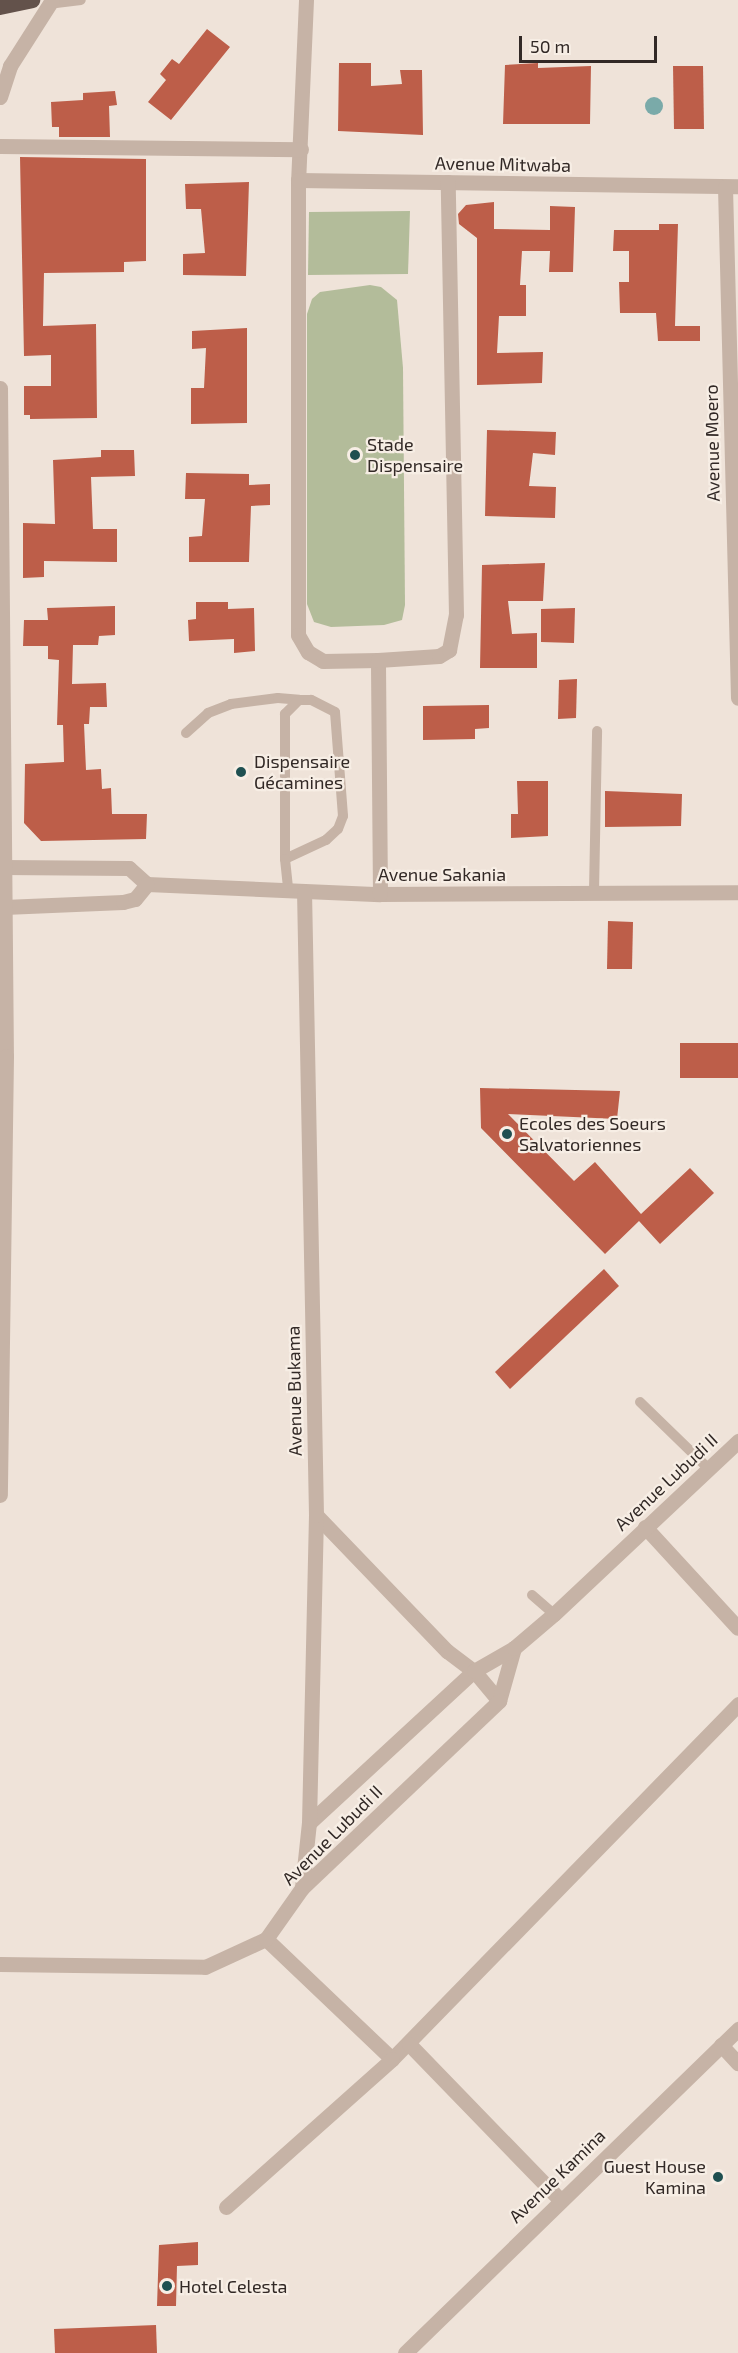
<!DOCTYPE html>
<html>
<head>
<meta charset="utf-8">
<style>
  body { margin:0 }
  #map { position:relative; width:738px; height:2353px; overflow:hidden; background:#efe3d9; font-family:"Exo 2",sans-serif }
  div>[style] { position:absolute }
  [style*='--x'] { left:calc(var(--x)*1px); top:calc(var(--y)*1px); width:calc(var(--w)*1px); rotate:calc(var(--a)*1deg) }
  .green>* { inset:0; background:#b3bc9a }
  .water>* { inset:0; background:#7aaaa9 }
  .round { border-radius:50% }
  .building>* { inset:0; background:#bd5e49 }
  .service>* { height:10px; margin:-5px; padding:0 5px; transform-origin:5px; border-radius:5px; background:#c6b3a6 }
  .minor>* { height:15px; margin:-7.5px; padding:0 7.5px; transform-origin:7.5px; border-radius:7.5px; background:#c6b3a6 }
  .tertiary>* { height:15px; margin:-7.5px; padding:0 7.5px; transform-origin:7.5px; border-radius:7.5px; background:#c6b3a6 }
  .trunk>* { height:16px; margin:-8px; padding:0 8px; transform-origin:8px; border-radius:8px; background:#63524b }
  .dots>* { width:16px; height:16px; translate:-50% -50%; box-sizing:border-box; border:3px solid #f7eee5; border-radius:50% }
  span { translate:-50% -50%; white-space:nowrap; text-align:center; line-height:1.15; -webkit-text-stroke:4.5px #f7eee5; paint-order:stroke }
  .street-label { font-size:18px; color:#322926 }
  .poi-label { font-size:18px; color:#322926 }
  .left { translate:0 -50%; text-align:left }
  .right { translate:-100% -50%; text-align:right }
  .scale { position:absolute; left:519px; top:36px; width:138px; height:27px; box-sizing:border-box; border:3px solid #322926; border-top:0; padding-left:8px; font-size:18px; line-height:21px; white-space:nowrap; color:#322926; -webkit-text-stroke:4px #f7eee5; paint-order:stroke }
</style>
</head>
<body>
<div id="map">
  <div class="green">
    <i style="clip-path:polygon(410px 211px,408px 274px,308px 275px,309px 212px)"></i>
    <i style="clip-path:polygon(370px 285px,381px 287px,397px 300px,403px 368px,405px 605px,402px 620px,384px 625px,331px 627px,314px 622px,307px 604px,307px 314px,312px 299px,320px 292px)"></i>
  </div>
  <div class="water">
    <i class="round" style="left:645px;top:97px;width:18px;height:18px"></i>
  </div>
  <div class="building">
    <i style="clip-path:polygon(207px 29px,230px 47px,171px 120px,148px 102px,166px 80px,160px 74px,172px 59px,179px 64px)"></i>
    <i style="clip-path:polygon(339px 63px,371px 63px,371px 86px,402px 84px,400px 70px,422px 70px,423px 135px,338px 131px)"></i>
    <i style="clip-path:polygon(538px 63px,538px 68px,591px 66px,590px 124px,503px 124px,505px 65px)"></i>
    <i style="clip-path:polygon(673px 66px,703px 66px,704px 129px,674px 129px)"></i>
    <i style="clip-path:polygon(115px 91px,117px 105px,109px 106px,110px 137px,59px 137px,59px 127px,52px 127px,51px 102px,83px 100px,83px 93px)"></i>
    <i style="clip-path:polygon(20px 157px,146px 159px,146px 261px,124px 262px,124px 272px,44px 273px,43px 326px,96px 324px,97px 418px,30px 419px,30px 415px,24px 415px,24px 386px,51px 386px,51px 355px,24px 356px)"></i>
    <i style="clip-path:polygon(249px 182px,246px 276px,183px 275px,183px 254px,205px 253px,201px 209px,186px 209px,185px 184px)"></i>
    <i style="clip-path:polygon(494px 202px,494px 229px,550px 230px,550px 206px,575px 207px,573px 272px,549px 272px,550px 251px,522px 251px,520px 285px,526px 285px,526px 316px,499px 316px,497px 353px,543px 352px,542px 383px,477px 385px,477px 238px,459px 224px,458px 214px,466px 205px)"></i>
    <i style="clip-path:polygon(659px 224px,678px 224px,675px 326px,700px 326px,700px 341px,658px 341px,656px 313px,620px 313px,619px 282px,629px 282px,629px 251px,613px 251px,614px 230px,659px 230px)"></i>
    <i style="clip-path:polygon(247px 328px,247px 423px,191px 424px,191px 388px,204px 388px,206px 348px,192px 349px,192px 331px)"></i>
    <i style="clip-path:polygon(487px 430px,556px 432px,555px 455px,533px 453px,529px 486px,556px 487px,555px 518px,485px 516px)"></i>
    <i style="clip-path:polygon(101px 450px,134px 450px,135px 476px,91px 477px,93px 529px,117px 529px,117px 562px,44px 561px,44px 577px,23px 578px,23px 523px,55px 524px,53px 460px,101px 457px)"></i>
    <i style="clip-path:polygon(186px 473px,249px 474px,249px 485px,270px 484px,270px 505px,251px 506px,249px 562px,189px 562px,189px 537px,202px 536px,205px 499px,185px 499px)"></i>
    <i style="clip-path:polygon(545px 563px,543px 601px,508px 601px,512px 634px,537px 633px,537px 668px,480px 668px,482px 565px)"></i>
    <i style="clip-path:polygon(196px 602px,228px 602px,228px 609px,254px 608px,255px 651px,234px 653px,234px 639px,189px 641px,188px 620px,196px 619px)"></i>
    <i style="clip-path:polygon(115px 606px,115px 635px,99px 636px,98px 645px,73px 645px,72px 684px,106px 683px,107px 707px,90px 707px,89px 724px,84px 724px,86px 770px,101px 769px,102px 789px,111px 788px,112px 814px,147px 814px,146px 839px,41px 841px,24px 823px,25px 764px,64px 762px,63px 725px,57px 725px,59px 660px,48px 659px,48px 646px,23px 646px,24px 620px,48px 620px,47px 608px)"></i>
    <i style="clip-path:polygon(575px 608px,574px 643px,541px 642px,541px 609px)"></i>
    <i style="clip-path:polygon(577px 679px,576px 718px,558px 719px,559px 680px)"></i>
    <i style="clip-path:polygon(489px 705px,489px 728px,475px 729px,475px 739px,423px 740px,423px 706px)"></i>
    <i style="clip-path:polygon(517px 781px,548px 781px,548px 836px,511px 838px,511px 814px,518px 814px)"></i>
    <i style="clip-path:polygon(605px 791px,682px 794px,681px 826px,605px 827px)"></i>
    <i style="clip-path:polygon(608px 921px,633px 922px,632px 969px,607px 969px)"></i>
    <i style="clip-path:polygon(680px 1043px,738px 1043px,738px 1078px,680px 1078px)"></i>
    <i style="clip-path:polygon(480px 1088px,620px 1091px,617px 1119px,508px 1114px,574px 1181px,595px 1162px,641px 1214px,690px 1168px,714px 1193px,660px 1244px,639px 1221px,605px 1254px,481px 1128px)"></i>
    <i style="clip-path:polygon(604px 1269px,619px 1286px,510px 1389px,495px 1372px)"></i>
    <i style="clip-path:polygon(198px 2242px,198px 2265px,177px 2266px,176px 2306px,157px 2306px,159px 2245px)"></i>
    <i style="clip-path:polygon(156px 2325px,157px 2353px,55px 2353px,54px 2329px)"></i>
  </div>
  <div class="service">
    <i style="--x:48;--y:4;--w:33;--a:-7"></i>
    <i style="--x:186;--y:733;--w:30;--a:-42"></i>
    <i style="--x:208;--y:713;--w:25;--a:-21"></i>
    <i style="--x:231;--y:704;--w:47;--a:-7.3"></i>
    <i style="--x:278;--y:698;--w:21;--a:5"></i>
    <i style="--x:285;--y:859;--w:45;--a:-24.9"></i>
    <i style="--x:326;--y:840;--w:16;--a:-43"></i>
    <i style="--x:338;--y:829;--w:14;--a:-69"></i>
    <i style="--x:343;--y:816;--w:104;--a:-94.4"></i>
    <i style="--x:335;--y:712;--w:27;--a:-153"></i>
    <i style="--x:311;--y:700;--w:12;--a:180"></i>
    <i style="--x:299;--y:700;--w:20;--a:135"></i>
    <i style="--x:285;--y:714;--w:145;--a:90"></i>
    <i style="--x:285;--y:859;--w:31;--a:84"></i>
    <i style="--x:594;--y:892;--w:161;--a:-88.9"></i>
    <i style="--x:640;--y:1402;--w:96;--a:44.2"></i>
    <i style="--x:532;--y:1595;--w:29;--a:41"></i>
  </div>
  <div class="minor">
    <i style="--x:306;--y:0;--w:180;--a:92.5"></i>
    <i style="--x:298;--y:180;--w:455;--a:90"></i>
    <i style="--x:298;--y:635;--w:20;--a:60"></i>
    <i style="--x:308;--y:652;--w:17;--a:31"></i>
    <i style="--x:323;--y:661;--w:55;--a:-1"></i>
    <i style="--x:0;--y:146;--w:301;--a:0.6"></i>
    <i style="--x:298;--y:180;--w:440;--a:0.8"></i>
    <i style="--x:725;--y:187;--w:511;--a:88.54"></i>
    <i style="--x:3;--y:867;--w:126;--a:0.5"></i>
    <i style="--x:129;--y:868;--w:24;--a:42"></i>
    <i style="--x:147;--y:884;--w:233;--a:2.5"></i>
    <i style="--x:380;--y:894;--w:358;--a:-0.3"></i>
    <i style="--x:380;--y:894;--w:234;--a:-90.5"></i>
    <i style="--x:378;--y:660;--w:61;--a:-3.8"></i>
    <i style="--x:439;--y:656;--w:12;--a:-31"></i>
    <i style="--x:449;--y:650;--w:36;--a:-79"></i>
    <i style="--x:456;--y:615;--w:433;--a:-91.1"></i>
    <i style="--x:4;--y:907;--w:119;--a:-2.4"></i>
    <i style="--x:123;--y:902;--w:12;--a:-14"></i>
    <i style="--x:135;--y:899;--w:19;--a:-51"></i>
    <i style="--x:316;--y:1515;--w:189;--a:46.1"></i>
    <i style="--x:447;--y:1651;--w:34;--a:37"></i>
    <i style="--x:474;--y:1671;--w:39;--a:50"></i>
    <i style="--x:645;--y:1527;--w:137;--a:47.4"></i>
    <i style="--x:499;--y:1701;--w:55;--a:-74.2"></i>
    <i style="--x:309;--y:1823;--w:224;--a:-42.7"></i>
    <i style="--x:474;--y:1671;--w:46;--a:-29.9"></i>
    <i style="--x:514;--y:1648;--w:52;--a:-40.4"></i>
    <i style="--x:554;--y:1614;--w:253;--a:-43.2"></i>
    <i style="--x:302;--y:1888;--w:65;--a:-83.9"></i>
    <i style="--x:309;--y:1823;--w:308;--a:-88.7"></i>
    <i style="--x:316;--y:1515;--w:623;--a:-91.1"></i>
    <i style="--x:266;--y:1939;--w:174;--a:43.6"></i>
    <i style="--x:392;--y:2059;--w:496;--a:-45.7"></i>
    <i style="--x:0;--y:1964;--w:205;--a:0.8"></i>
    <i style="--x:205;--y:1967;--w:67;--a:-24.7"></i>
    <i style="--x:266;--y:1939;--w:62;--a:-54.8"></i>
    <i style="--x:302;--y:1888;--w:272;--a:-43.5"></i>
    <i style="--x:409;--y:2044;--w:217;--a:45.9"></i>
    <i style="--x:721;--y:2045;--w:25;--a:47"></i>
    <i style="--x:226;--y:2207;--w:222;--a:-41.7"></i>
    <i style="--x:405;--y:2353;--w:465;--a:-44.2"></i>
  </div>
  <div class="tertiary">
    <i style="--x:0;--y:97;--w:33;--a:-72"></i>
    <i style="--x:10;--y:66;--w:78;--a:-57.5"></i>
    <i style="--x:0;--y:388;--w:668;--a:89.49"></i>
    <i style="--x:6;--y:1056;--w:439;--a:90.8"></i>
  </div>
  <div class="trunk">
    <i style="--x:0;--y:7;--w:33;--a:-12"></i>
  </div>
  <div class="dots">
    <i style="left:355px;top:455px;background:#1f5051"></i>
    <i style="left:241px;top:772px;background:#1f5051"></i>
    <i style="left:507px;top:1134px;background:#1f5051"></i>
    <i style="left:718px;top:2177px;background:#1f5051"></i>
    <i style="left:167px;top:2286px;background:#1f5051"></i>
  </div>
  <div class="street-label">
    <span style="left:503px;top:164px;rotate:1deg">Avenue Mitwaba</span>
    <span style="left:712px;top:443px;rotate:-91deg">Avenue Moero</span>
    <span style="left:442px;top:874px">Avenue Sakania</span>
    <span style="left:294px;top:1391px;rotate:-91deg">Avenue Bukama</span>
    <span style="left:666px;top:1482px;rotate:-43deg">Avenue Lubudi II</span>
    <span style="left:332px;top:1835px;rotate:-45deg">Avenue Lubudi II</span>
    <span style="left:557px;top:2176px;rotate:-44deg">Avenue Kamina</span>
  </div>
  <div class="poi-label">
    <span class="left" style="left:367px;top:455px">Stade<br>Dispensaire</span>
    <span class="left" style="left:254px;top:772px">Dispensaire<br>Gécamines</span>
    <span class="left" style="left:519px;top:1134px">Ecoles des Soeurs<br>Salvatoriennes</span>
    <span class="right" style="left:706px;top:2177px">Guest House<br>Kamina</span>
    <span class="left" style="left:179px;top:2286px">Hotel Celesta</span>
  </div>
  <div class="scale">50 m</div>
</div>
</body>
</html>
